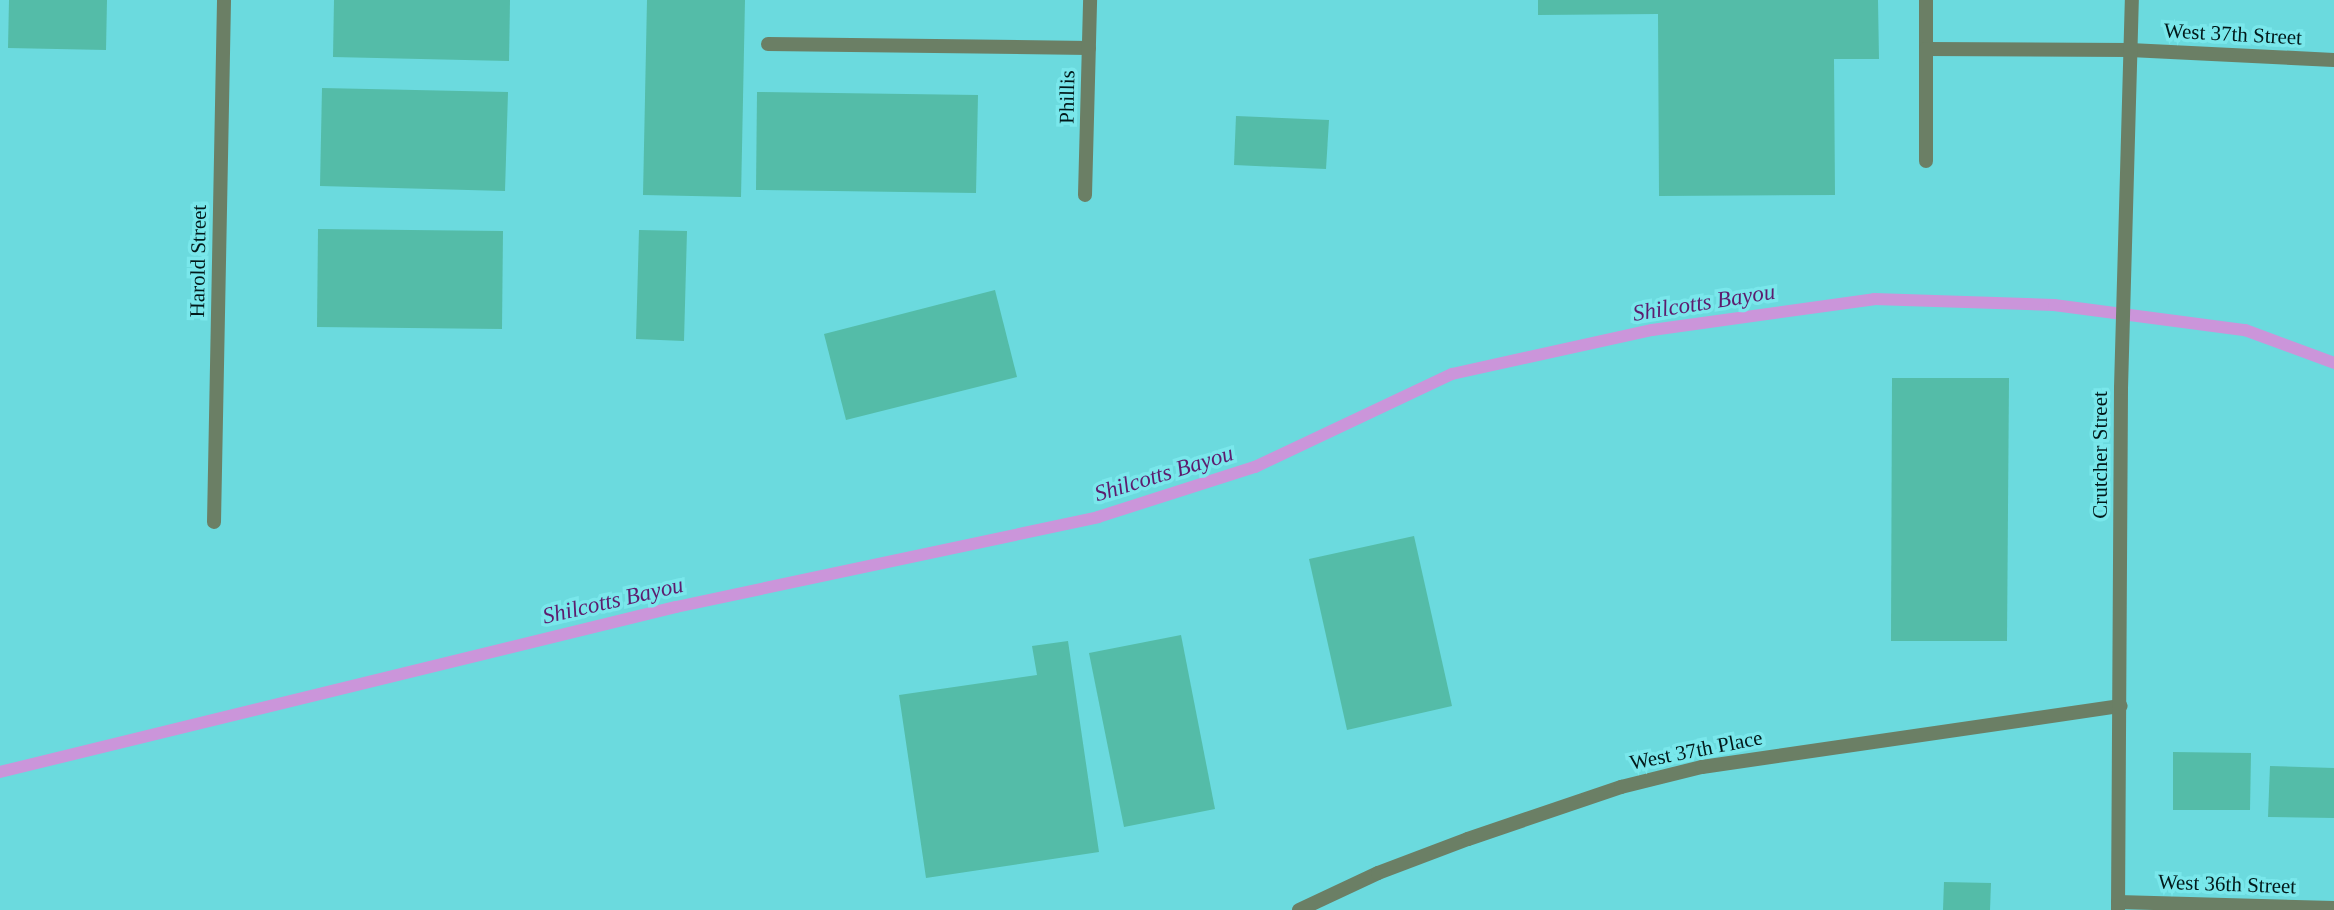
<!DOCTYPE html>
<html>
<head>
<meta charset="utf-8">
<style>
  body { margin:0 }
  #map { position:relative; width:2334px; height:910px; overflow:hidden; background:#6bdade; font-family:Georgia,serif }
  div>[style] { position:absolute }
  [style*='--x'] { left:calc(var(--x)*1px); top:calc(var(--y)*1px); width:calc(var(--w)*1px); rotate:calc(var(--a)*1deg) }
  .stream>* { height:12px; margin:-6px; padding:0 6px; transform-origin:6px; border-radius:6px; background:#cb95da }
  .building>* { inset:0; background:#54bca8 }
  .lane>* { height:14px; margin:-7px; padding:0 7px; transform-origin:7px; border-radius:7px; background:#6b7f65 }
  .street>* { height:14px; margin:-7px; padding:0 7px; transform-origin:7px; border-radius:7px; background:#6b7f65 }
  span { translate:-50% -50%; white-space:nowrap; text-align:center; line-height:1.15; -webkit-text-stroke:7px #79e7eb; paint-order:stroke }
  .street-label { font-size:21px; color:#02191a }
  .water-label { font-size:23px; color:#5d1c6e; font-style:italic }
</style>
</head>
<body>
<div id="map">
  <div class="stream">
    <i style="--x:0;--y:772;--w:696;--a:-13.72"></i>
    <i style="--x:676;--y:607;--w:431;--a:-12"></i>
    <i style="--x:1098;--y:517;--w:165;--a:-17.7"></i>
    <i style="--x:1255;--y:467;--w:218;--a:-25.3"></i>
    <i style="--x:1452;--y:374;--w:205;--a:-12.4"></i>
    <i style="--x:1652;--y:330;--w:224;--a:-7.9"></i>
    <i style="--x:1874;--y:299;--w:180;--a:1.9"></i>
    <i style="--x:2054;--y:305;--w:193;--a:7.5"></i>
    <i style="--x:2245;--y:330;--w:95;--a:20.3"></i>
  </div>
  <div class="building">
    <i style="clip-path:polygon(9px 0,107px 0,106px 50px,8px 48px)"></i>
    <i style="clip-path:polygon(334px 0,510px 0,509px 61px,333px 57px)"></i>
    <i style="clip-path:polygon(647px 0,745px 0,741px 197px,643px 195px)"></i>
    <i style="clip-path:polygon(1538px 0,1878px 0,1879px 59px,1834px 59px,1835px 195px,1659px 196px,1658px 14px,1538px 15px)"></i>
    <i style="clip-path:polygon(322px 88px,508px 92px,505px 191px,320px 186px)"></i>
    <i style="clip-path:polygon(757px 92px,978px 95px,976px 193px,756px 190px)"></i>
    <i style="clip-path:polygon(1236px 116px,1329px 120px,1326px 169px,1234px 165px)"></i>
    <i style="clip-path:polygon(318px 229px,503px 231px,502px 329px,317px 327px)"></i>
    <i style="clip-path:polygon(639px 230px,687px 231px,684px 341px,636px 339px)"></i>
    <i style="clip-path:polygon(995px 290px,1017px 377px,846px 420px,824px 334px)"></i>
    <i style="clip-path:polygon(1892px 378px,2009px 378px,2007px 641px,1891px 641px)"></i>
    <i style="clip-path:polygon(1414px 536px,1452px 706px,1347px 730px,1309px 559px)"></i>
    <i style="clip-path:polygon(1181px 635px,1215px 809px,1124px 827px,1089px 653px)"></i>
    <i style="clip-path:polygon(1068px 641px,1099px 852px,926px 878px,899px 695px,1037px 675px,1032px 646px)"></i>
    <i style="clip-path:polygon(2173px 752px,2251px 753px,2250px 810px,2173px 810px)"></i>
    <i style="clip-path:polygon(2270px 766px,2334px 768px,2334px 818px,2268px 817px)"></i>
    <i style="clip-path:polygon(1944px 882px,1991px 883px,1990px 910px,1943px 910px)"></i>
  </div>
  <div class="lane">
    <i style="--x:1926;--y:0;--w:49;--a:90"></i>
    <i style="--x:1926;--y:49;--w:204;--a:0.3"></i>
    <i style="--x:768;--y:44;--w:321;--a:0.7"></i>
    <i style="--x:1926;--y:49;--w:112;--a:90"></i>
  </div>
  <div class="street">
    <i style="--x:2130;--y:50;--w:204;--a:2.8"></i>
    <i style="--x:1085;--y:195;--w:195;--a:-88.5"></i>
    <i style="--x:214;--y:522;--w:522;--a:-88.9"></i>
    <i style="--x:2118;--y:902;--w:216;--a:1.6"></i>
    <i style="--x:1299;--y:910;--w:87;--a:-25.1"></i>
    <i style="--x:1378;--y:873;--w:96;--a:-20.7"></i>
    <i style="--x:1468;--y:839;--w:162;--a:-18.8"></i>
    <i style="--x:1621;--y:787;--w:83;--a:-13.9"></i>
    <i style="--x:1702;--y:767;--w:423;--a:-8.3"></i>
    <i style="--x:2118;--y:910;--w:522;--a:-89.67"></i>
    <i style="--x:2121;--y:388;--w:388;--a:-88.4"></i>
  </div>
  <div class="street-label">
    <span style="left:2233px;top:34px;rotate:3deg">West 37th Street</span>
    <span style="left:1067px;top:97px;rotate:-89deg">Phillis</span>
    <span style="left:198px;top:261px;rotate:-89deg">Harold Street</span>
    <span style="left:2100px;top:455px;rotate:-90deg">Crutcher Street</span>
    <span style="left:1696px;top:750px;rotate:-11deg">West 37th Place</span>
    <span style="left:2227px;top:884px;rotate:2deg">West 36th Street</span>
  </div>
  <div class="water-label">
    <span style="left:1704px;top:303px;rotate:-9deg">Shilcotts Bayou</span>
    <span style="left:1164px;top:474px;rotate:-17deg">Shilcotts Bayou</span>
    <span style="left:613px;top:601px;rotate:-13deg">Shilcotts Bayou</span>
  </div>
</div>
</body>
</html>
